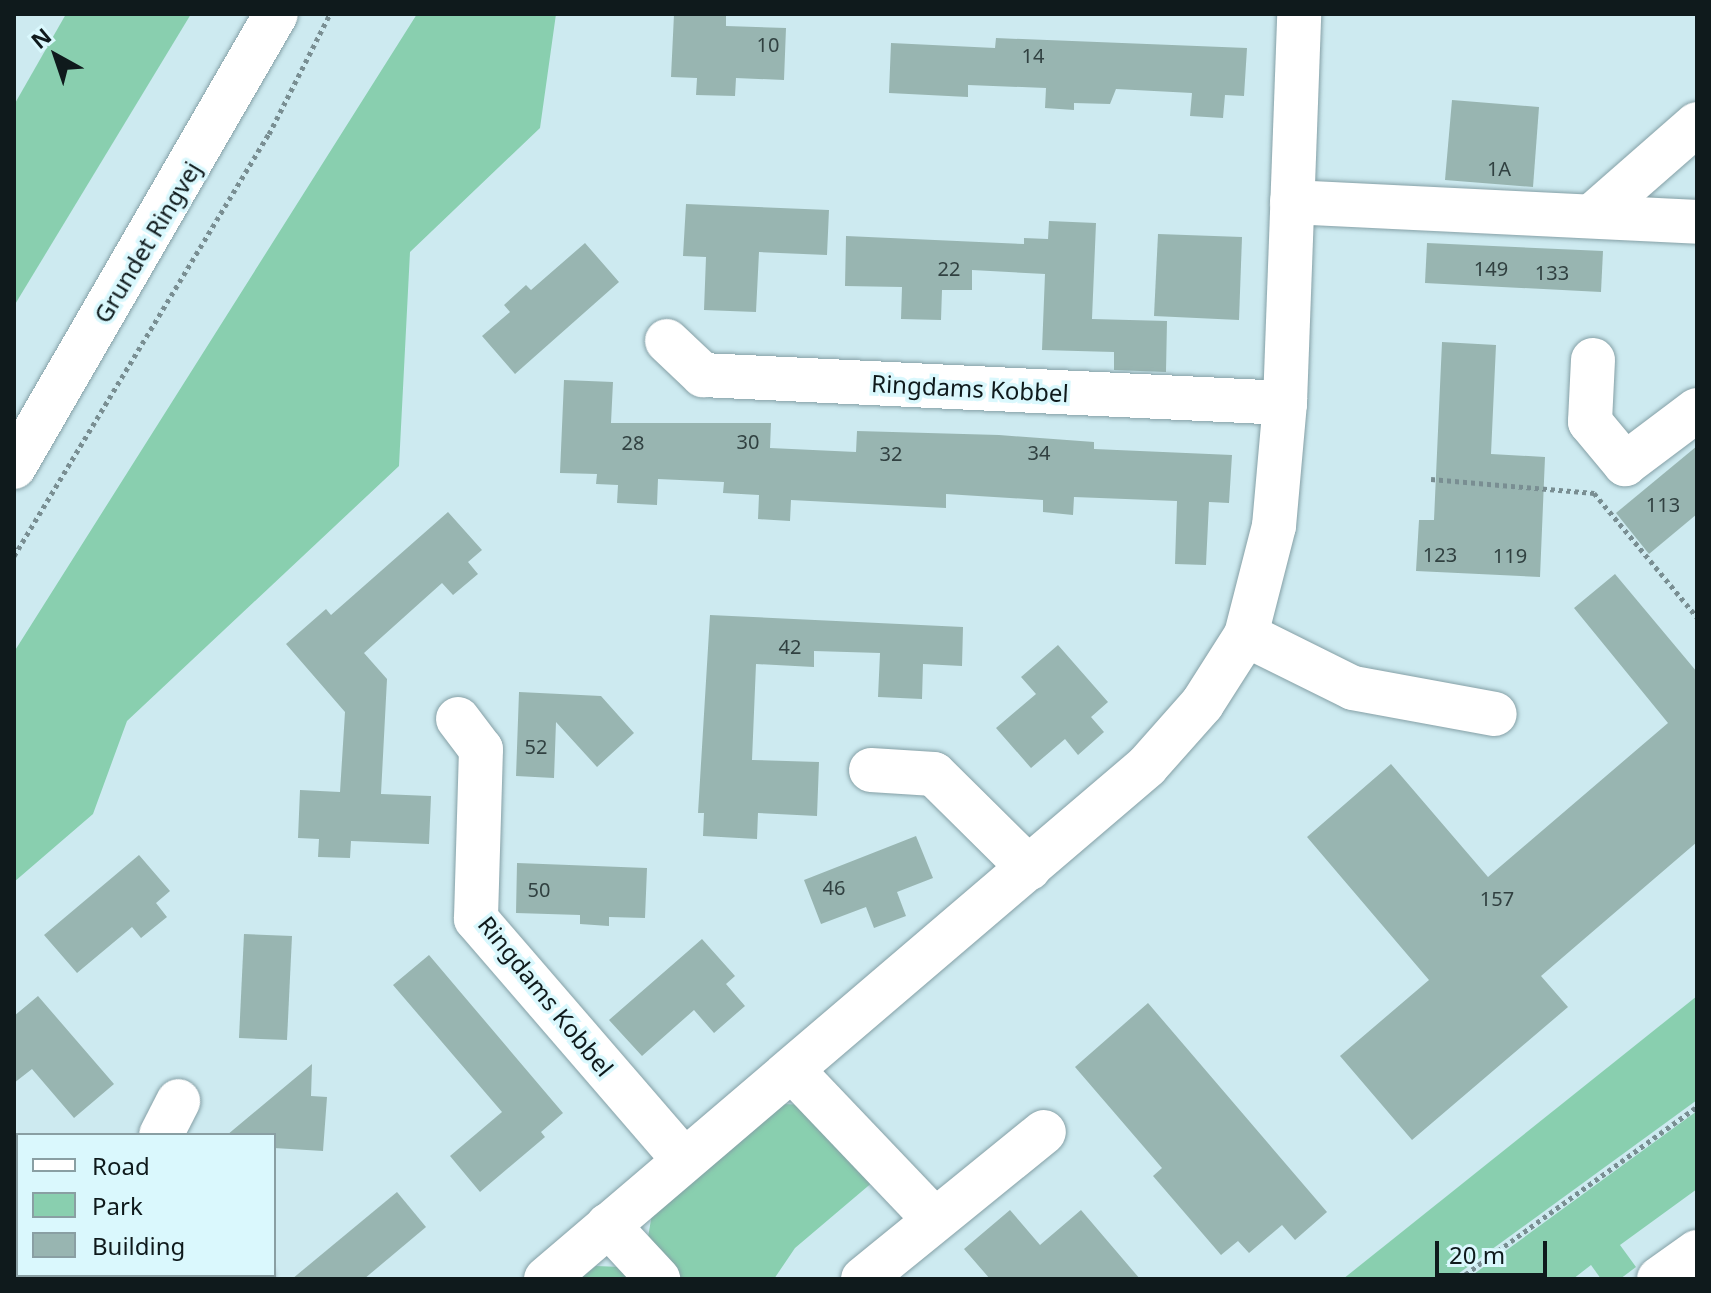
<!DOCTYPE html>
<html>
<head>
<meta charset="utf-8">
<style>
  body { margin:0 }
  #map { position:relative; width:1711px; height:1293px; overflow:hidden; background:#cdeaf0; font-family:"Noto Sans",sans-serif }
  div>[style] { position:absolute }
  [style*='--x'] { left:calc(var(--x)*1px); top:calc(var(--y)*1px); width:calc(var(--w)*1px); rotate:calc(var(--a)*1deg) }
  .green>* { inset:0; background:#89cfaf }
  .building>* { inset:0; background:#98b5b1 }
  .path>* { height:5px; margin-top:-2.5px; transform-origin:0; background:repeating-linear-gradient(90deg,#798e92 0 4px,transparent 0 8px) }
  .roads { filter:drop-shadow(0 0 2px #85a0a6) drop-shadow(0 0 2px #85a0a6) }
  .minor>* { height:44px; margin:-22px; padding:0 22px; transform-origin:22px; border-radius:22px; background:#fff }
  span { translate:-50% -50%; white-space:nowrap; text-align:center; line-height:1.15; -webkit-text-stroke:7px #daf8fd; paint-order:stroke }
  .number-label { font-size:20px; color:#314141 }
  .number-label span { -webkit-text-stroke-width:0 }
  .street-label { font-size:24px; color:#0f1a1c }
  .frame { position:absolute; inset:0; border:16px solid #0f1a1c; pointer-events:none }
  .legend { position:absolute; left:16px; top:1133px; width:260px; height:144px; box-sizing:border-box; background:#daf8fd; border:2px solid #899fa3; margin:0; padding:10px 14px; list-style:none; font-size:24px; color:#0f1a1c }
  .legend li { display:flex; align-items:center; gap:16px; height:40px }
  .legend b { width:40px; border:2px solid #899fa3 }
  .north { position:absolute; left:16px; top:16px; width:80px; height:80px; -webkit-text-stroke:6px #daf8fd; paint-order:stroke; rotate:320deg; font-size:22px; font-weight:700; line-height:32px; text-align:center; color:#0f1a1c }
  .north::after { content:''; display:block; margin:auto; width:28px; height:36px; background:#0f1a1c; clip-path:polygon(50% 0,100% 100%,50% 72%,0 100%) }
  .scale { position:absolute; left:1435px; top:1241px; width:112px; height:36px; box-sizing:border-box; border:4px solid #0f1a1c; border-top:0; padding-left:10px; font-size:24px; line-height:28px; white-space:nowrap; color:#0f1a1c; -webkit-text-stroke:6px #daf8fd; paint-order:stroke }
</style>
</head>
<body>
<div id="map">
  <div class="green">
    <i style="clip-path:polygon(66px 14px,191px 14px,14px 306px,14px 105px)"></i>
    <i style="clip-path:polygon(417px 14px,556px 14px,540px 128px,410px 252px,399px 466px,127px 721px,93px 814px,14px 882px,14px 652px)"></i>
    <i style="clip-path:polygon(1697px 996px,1697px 1100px,1451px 1279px,1343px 1279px)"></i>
    <i style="clip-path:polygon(782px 1104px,809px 1105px,874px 1181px,795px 1248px,774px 1279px,678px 1279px,647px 1243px,652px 1214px)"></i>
    <i style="clip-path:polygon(1697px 1111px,1697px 1189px,1620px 1245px,1636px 1267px,1620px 1279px,1601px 1279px,1591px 1265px,1573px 1279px,1467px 1279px)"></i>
    <i style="clip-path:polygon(596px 1266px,621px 1267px,632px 1279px,580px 1279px)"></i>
  </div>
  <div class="building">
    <i style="clip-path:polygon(674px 14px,726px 14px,726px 26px,786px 28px,784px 80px,736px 78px,735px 96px,696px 95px,697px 78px,671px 77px)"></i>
    <i style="clip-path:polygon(996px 38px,1247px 48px,1244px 96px,1225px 95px,1223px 118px,1190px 116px,1192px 93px,1116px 89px,1110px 104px,1074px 103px,1074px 110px,1045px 108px,1046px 88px,968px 85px,968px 97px,889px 93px,891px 43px,995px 48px)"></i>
    <i style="clip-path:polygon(1452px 100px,1539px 107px,1533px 187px,1445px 180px)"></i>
    <i style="clip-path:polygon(686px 204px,829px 210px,827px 255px,759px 252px,756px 312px,704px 310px,706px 257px,683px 256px)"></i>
    <i style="clip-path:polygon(1049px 221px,1096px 223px,1092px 319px,1167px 321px,1166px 372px,1114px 370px,1114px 352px,1042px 350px,1045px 274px,972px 270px,972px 290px,942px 290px,941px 320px,901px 319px,902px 287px,845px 286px,846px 236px,1024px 244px,1024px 238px,1048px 239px)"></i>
    <i style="clip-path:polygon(1158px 234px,1242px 237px,1239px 320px,1154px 316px)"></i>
    <i style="clip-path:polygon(585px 243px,619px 282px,515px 374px,482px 336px,510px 312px,504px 305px,526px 285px,531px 290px)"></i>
    <i style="clip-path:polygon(1427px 243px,1603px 251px,1601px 292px,1425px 283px)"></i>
    <i style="clip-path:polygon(1442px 342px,1496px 345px,1491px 454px,1545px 457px,1540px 577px,1416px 571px,1419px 520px,1434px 520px)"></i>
    <i style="clip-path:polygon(564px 380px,613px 382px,611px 423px,771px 423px,770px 448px,856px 452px,857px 431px,999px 435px,1094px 442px,1094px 449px,1232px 455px,1229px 503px,1209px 502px,1206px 565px,1175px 564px,1177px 501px,1074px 497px,1073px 515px,1043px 512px,1043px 500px,946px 494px,946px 508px,791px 500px,790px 521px,758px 519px,759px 495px,723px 493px,724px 482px,658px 479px,657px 505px,617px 503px,618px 485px,596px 484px,597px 474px,560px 473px)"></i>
    <i style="clip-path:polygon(1697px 446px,1697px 514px,1649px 554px,1616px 513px)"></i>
    <i style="clip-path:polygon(448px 512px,482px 550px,468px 562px,478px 574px,453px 595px,442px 583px,364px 653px,387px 679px,381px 794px,431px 796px,429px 844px,351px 841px,350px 858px,318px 857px,319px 839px,298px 838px,300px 790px,340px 792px,345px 712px,286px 644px,326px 609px,331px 615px)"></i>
    <i style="clip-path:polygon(1615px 574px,1697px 672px,1697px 842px,1541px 976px,1568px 1007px,1412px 1140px,1340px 1056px,1429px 980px,1307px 837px,1391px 764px,1488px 877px,1668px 723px,1574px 608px)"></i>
    <i style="clip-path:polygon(710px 615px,963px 627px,962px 666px,923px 664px,922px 699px,878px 697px,880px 653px,814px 651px,814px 667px,756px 664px,752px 760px,819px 762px,817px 816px,758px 813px,757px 839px,703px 836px,704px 813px,698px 813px)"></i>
    <i style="clip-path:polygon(1058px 645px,1108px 702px,1091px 717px,1104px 732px,1078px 755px,1065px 739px,1031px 768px,996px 728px,1036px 694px,1021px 677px)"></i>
    <i style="clip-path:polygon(519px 692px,601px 696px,634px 733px,597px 767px,556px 722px,554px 778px,516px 776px)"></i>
    <i style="clip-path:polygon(916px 836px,933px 878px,897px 892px,906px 916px,874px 928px,866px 907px,821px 924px,804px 880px)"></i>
    <i style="clip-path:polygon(139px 855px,170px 891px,156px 903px,167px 917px,141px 938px,132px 927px,77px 973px,44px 935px)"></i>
    <i style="clip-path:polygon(517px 863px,647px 868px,645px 918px,609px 917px,609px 926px,580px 924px,580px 915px,516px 913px)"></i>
    <i style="clip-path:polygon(244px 934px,292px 936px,287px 1040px,239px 1038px)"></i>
    <i style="clip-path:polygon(702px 939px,735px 976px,726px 984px,745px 1006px,714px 1033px,694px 1010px,642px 1056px,609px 1020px)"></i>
    <i style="clip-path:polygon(429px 955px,563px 1113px,541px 1132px,545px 1137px,480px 1192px,450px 1156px,502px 1112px,393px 985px)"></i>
    <i style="clip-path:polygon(38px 996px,114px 1084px,74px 1118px,32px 1069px,14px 1083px,14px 1016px)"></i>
    <i style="clip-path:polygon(1148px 1003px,1327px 1212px,1295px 1240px,1282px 1225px,1249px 1253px,1238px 1241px,1221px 1255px,1153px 1176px,1162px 1168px,1075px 1067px)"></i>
    <i style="clip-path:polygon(312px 1064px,311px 1096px,327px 1097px,323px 1151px,274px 1148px,274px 1135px,227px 1135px)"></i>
    <i style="clip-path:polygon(397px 1192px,426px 1227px,364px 1279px,292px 1279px)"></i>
    <i style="clip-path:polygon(1010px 1210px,1040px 1245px,1081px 1210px,1140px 1279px,990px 1279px,964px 1249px)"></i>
  </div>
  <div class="path">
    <i style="--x:1431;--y:479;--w:164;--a:4.9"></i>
    <i style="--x:1594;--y:493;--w:161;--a:50.3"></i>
    <i style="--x:14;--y:556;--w:493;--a:-58.9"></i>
    <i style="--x:269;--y:134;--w:135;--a:-63.1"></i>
    <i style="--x:1459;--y:1279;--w:294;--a:-35.9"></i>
  </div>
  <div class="roads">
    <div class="minor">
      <i style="--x:1292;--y:202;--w:405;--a:2.8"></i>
      <i style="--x:1593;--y:215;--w:138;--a:-41.2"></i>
      <i style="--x:667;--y:341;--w:50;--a:43.4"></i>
      <i style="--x:703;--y:375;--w:583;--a:2.75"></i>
      <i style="--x:1593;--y:360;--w:62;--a:92.8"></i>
      <i style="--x:1590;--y:422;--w:55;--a:50.2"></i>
      <i style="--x:1625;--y:464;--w:90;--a:-36.9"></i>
      <i style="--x:14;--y:467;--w:523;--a:-59.96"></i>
      <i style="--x:1246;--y:635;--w:119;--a:26.4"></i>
      <i style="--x:1353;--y:688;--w:144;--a:10.4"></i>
      <i style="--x:458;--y:719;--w:38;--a:53"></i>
      <i style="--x:481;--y:749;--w:170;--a:91.7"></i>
      <i style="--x:476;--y:919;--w:317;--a:49.2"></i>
      <i style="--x:871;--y:770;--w:63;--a:3.6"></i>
      <i style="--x:934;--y:774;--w:134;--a:44.7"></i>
      <i style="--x:793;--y:1071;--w:204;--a:46.4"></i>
      <i style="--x:161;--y:1135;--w:38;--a:-63"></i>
      <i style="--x:608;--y:1225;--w:74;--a:47.2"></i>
      <i style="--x:249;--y:1275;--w:5;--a:53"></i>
      <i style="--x:546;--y:1279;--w:790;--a:-40.48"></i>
      <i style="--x:1147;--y:766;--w:83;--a:-48.4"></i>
      <i style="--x:1202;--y:704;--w:82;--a:-57.5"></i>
      <i style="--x:1246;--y:635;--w:113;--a:-75.6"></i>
      <i style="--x:1274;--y:526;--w:123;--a:-84.9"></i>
      <i style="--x:1285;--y:403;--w:389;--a:-87.9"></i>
      <i style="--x:863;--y:1279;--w:233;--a:-39.1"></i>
      <i style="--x:1659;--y:1279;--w:47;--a:-35.4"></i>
    </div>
  </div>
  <div class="number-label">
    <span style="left:768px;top:44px">10</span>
    <span style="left:1033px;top:55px">14</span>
    <span style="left:1499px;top:168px">1A</span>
    <span style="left:949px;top:268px">22</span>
    <span style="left:1491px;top:268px">149</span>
    <span style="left:1552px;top:272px">133</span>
    <span style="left:748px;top:441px">30</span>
    <span style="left:633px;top:442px">28</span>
    <span style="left:1039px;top:452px">34</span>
    <span style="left:891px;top:453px">32</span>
    <span style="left:1663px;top:504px">113</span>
    <span style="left:1440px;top:554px">123</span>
    <span style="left:1510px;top:555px">119</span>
    <span style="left:790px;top:646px">42</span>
    <span style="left:536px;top:746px">52</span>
    <span style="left:834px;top:887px">46</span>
    <span style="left:539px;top:889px">50</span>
    <span style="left:1497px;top:898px">157</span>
  </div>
  <div class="street-label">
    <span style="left:147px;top:242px;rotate:-59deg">Grundet Ringvej</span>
    <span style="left:970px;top:388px;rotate:3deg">Ringdams Kobbel</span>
    <span style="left:546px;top:996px;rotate:51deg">Ringdams Kobbel</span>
  </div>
  <div class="frame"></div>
  <ul class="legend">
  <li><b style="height:10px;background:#fff"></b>Road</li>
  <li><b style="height:22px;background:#89cfaf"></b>Park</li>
  <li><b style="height:22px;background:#98b5b1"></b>Building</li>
  </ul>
  <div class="north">N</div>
  <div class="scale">20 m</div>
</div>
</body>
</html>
